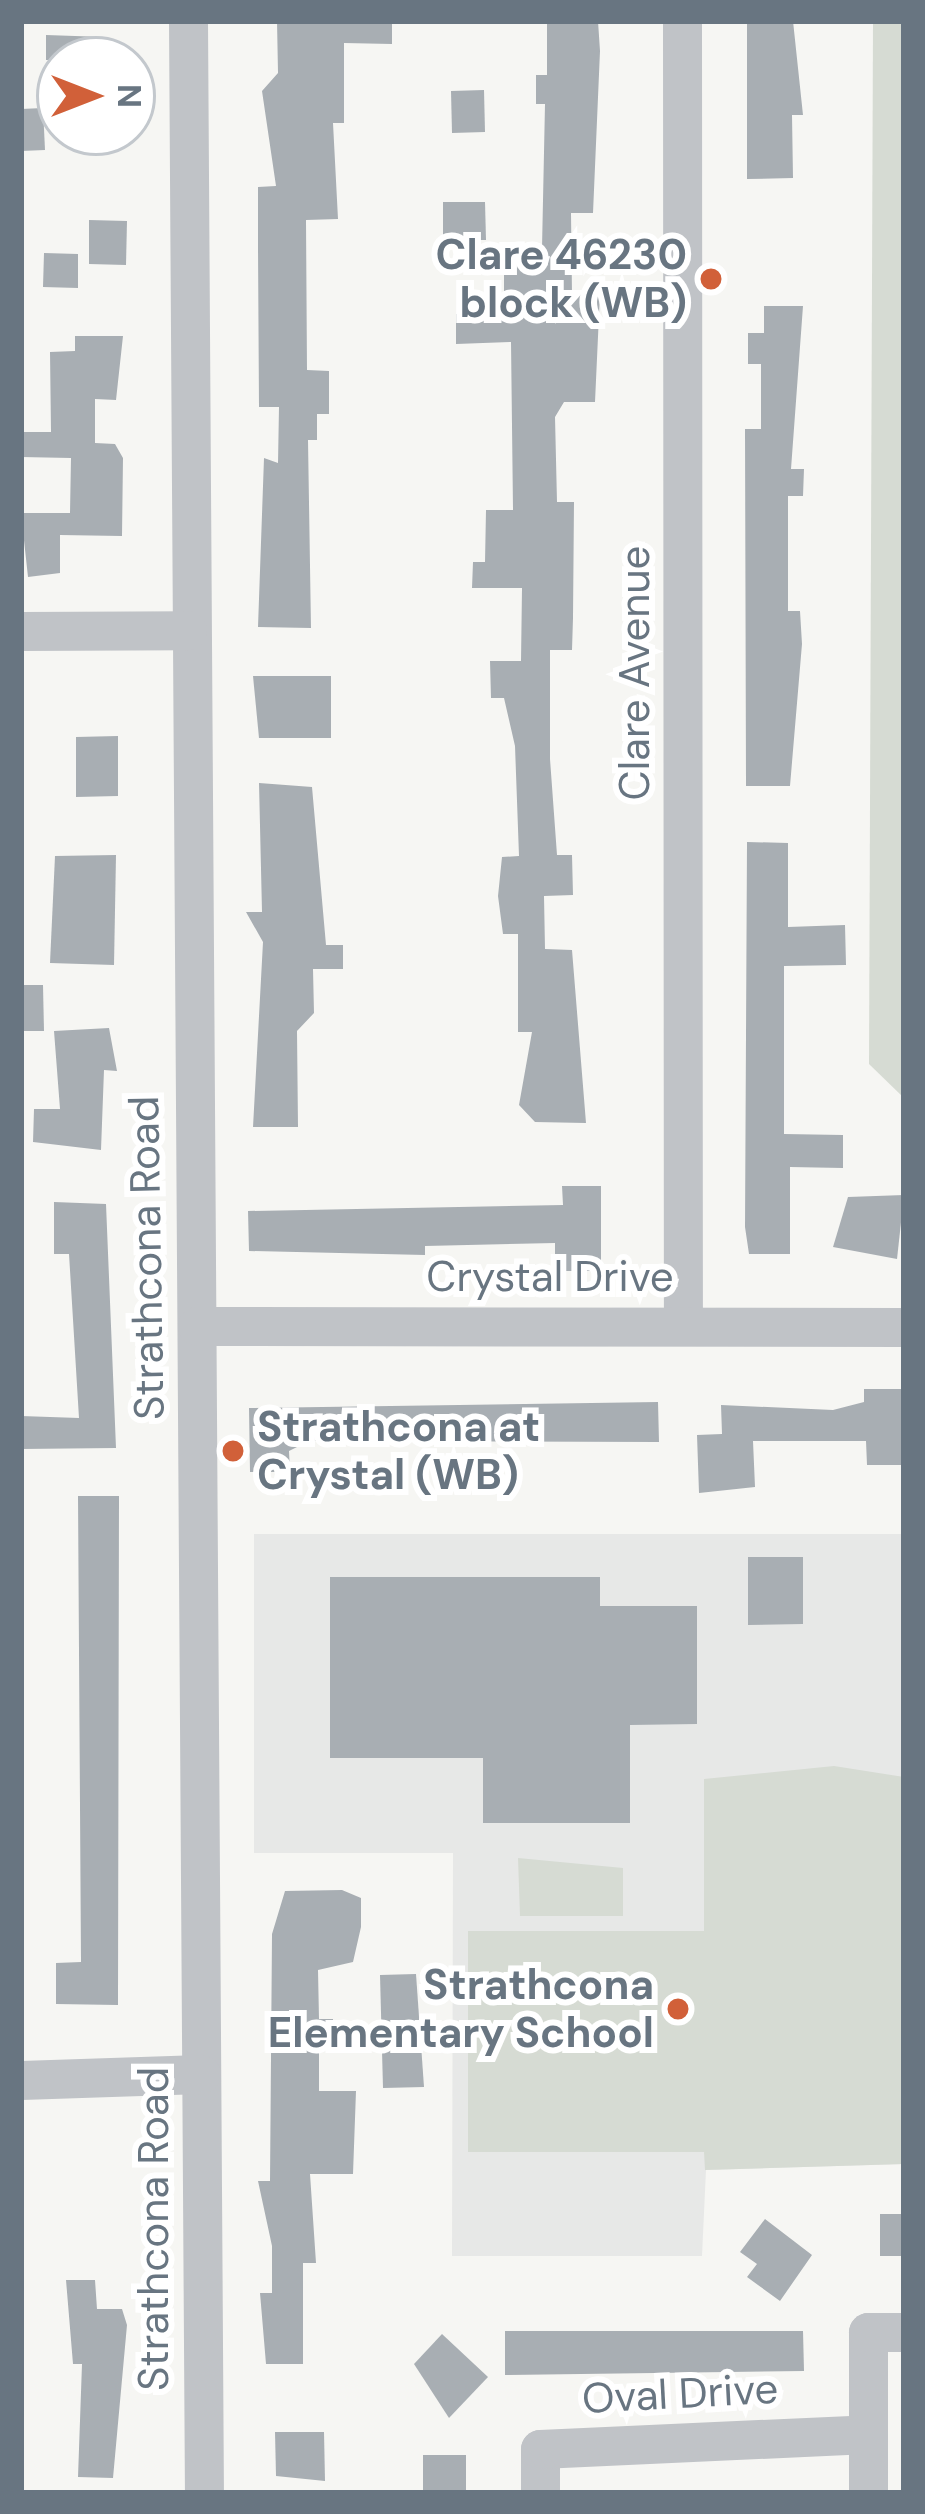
<!DOCTYPE html>
<html>
<head>
<meta charset="utf-8">
<style>
  body { margin:0 }
  #map { position:relative; width:925px; height:2514px; overflow:hidden; background:#f6f6f3; font-family:"DM Sans",sans-serif }
  div>[style] { position:absolute }
  [style*='--x'] { left:calc(var(--x)*1px); top:calc(var(--y)*1px); width:calc(var(--w)*1px); rotate:calc(var(--a)*1deg) }
  .built>* { inset:0; background:#e7e8e7 }
  .green>* { inset:0; background:#d6dbd3 }
  .building>* { inset:0; background:#a8aeb3 }
  .minor>* { height:39px; margin:-19.5px; padding:0 19.5px; transform-origin:19.5px; border-radius:19.5px; background:#c0c3c7 }
  .dots>* { width:33px; height:33px; translate:-50% -50%; box-sizing:border-box; border:6px solid #fff; border-radius:50% }
  span { translate:-50% -50%; white-space:nowrap; text-align:center; line-height:1.15; -webkit-text-stroke:12px #fff; paint-order:stroke }
  .poi-label { font-size:42px; color:#687581; font-weight:700 }
  .right { translate:-100% -50%; text-align:right }
  .left { translate:0 -50%; text-align:left }
  .street-label { font-size:42px; color:#687581 }
  .frame { position:absolute; inset:0; border:24px solid #687581; pointer-events:none }
  .north { position:absolute; left:36px; top:36px; width:120px; height:120px; box-sizing:border-box; background:#fff; border:3px solid #c3c8cd; border-radius:50%; rotate:90deg; font-size:33px; font-weight:700; line-height:48px; text-align:center; color:#687581 }
  .north::after { content:''; display:block; margin:auto; width:42px; height:54px; background:#d16039; clip-path:polygon(50% 0,100% 100%,50% 72%,0 100%) }
</style>
</head>
<body>
<div id="map">
  <div class="built">
    <i style="clip-path:polygon(254px 1534px,904px 1534px,904px 2164px,706px 2170px,702px 2256px,452px 2256px,453px 1853px,254px 1853px)"></i>
  </div>
  <div class="green">
    <i style="clip-path:polygon(873px 21px,904px 21px,904px 1098px,869px 1064px)"></i>
    <i style="clip-path:polygon(834px 1766px,904px 1777px,904px 2164px,705px 2170px,704px 2152px,468px 2152px,468px 1931px,704px 1931px,704px 1779px)"></i>
    <i style="clip-path:polygon(518px 1858px,623px 1868px,623px 1916px,520px 1916px)"></i>
  </div>
  <div class="building">
    <i style="clip-path:polygon(277px 21px,392px 21px,392px 44px,344px 43px,344px 123px,333px 123px,338px 219px,306px 220px,307px 370px,329px 371px,329px 414px,317px 414px,317px 440px,308px 440px,311px 628px,258px 627px,264px 458px,278px 463px,279px 407px,259px 407px,258px 248px,258px 187px,276px 186px,262px 91px,278px 73px)"></i>
    <i style="clip-path:polygon(547px 21px,598px 21px,600px 51px,593px 213px,571px 213px,572px 294px,600px 293px,595px 402px,564px 402px,555px 417px,557px 502px,574px 502px,573px 618px,572px 650px,550px 650px,550px 759px,557px 855px,572px 855px,573px 895px,544px 896px,545px 949px,572px 950px,586px 1123px,535px 1122px,519px 1105px,532px 1032px,518px 1032px,518px 934px,503px 934px,498px 896px,502px 857px,519px 856px,515px 746px,504px 698px,491px 698px,490px 661px,521px 661px,522px 588px,472px 588px,473px 562px,485px 562px,486px 510px,513px 510px,511px 342px,456px 344px,456px 314px,504px 314px,504px 248px,542px 248px,545px 104px,536px 104px,536px 75px,547px 75px)"></i>
    <i style="clip-path:polygon(747px 21px,793px 21px,803px 115px,792px 115px,793px 178px,747px 179px)"></i>
    <i style="clip-path:polygon(46px 35px,104px 37px,103px 60px,46px 60px)"></i>
    <i style="clip-path:polygon(484px 90px,485px 132px,452px 133px,451px 91px)"></i>
    <i style="clip-path:polygon(43px 108px,45px 150px,21px 151px,21px 109px)"></i>
    <i style="clip-path:polygon(443px 202px,485px 202px,486px 240px,443px 240px)"></i>
    <i style="clip-path:polygon(89px 220px,127px 221px,126px 265px,89px 264px)"></i>
    <i style="clip-path:polygon(44px 253px,78px 254px,78px 288px,43px 287px)"></i>
    <i style="clip-path:polygon(764px 306px,803px 306px,791px 469px,804px 469px,803px 496px,788px 496px,788px 611px,800px 611px,802px 644px,790px 786px,746px 786px,745px 429px,761px 429px,761px 364px,748px 364px,748px 333px,764px 333px)"></i>
    <i style="clip-path:polygon(75px 336px,123px 336px,116px 400px,95px 399px,95px 443px,115px 444px,123px 458px,122px 536px,60px 535px,60px 573px,28px 577px,21px 513px,70px 513px,71px 458px,21px 457px,21px 432px,51px 432px,50px 352px,75px 351px)"></i>
    <i style="clip-path:polygon(253px 676px,331px 676px,331px 738px,259px 738px)"></i>
    <i style="clip-path:polygon(118px 736px,118px 796px,76px 797px,76px 737px)"></i>
    <i style="clip-path:polygon(259px 783px,312px 787px,326px 945px,343px 945px,343px 969px,313px 969px,314px 1013px,297px 1031px,298px 1127px,253px 1127px,263px 942px,246px 912px,262px 912px)"></i>
    <i style="clip-path:polygon(747px 842px,788px 843px,788px 927px,845px 925px,846px 965px,784px 966px,784px 1134px,843px 1135px,843px 1168px,790px 1167px,790px 1254px,749px 1254px,745px 1227px)"></i>
    <i style="clip-path:polygon(116px 855px,114px 965px,50px 963px,55px 856px)"></i>
    <i style="clip-path:polygon(21px 985px,43px 985px,44px 1031px,21px 1031px)"></i>
    <i style="clip-path:polygon(109px 1028px,117px 1071px,104px 1070px,101px 1150px,33px 1142px,34px 1109px,60px 1109px,54px 1031px)"></i>
    <i style="clip-path:polygon(562px 1186px,601px 1186px,601px 1271px,555px 1271px,555px 1243px,425px 1246px,425px 1255px,249px 1251px,248px 1211px,563px 1205px)"></i>
    <i style="clip-path:polygon(904px 1195px,897px 1259px,833px 1247px,848px 1197px)"></i>
    <i style="clip-path:polygon(54px 1202px,106px 1204px,116px 1448px,21px 1449px,21px 1416px,79px 1418px,69px 1254px,54px 1254px)"></i>
    <i style="clip-path:polygon(864px 1389px,901px 1389px,904px 1465px,867px 1465px,866px 1441px,753px 1441px,755px 1487px,699px 1493px,697px 1435px,722px 1434px,721px 1405px,833px 1410px,864px 1402px)"></i>
    <i style="clip-path:polygon(658px 1402px,659px 1442px,309px 1441px,289px 1451px,290px 1472px,250px 1472px,249px 1408px)"></i>
    <i style="clip-path:polygon(78px 1496px,119px 1496px,118px 2005px,56px 2004px,56px 1963px,81px 1962px)"></i>
    <i style="clip-path:polygon(748px 1557px,803px 1557px,803px 1624px,748px 1625px)"></i>
    <i style="clip-path:polygon(330px 1577px,600px 1577px,600px 1606px,697px 1606px,697px 1724px,630px 1725px,630px 1823px,483px 1823px,483px 1758px,330px 1758px)"></i>
    <i style="clip-path:polygon(342px 1890px,361px 1898px,361px 1927px,353px 1962px,318px 1970px,319px 2019px,333px 2019px,333px 2045px,319px 2046px,319px 2091px,356px 2091px,353px 2174px,310px 2174px,316px 2263px,303px 2263px,303px 2364px,266px 2364px,260px 2293px,272px 2293px,272px 2246px,258px 2181px,270px 2181px,272px 1934px,285px 1891px)"></i>
    <i style="clip-path:polygon(416px 1974px,424px 2087px,383px 2088px,380px 1975px)"></i>
    <i style="clip-path:polygon(880px 2214px,904px 2214px,904px 2256px,880px 2256px)"></i>
    <i style="clip-path:polygon(765px 2219px,812px 2255px,780px 2301px,747px 2277px,757px 2264px,740px 2252px)"></i>
    <i style="clip-path:polygon(66px 2280px,95px 2280px,97px 2309px,122px 2309px,127px 2325px,113px 2478px,78px 2477px,82px 2364px,73px 2364px)"></i>
    <i style="clip-path:polygon(505px 2331px,803px 2331px,804px 2371px,505px 2375px)"></i>
    <i style="clip-path:polygon(442px 2334px,488px 2377px,449px 2418px,414px 2364px)"></i>
    <i style="clip-path:polygon(275px 2432px,324px 2432px,325px 2481px,276px 2476px)"></i>
    <i style="clip-path:polygon(423px 2455px,466px 2455px,466px 2493px,423px 2493px)"></i>
  </div>
  <div class="minor">
    <i style="--x:188;--y:21;--w:2472;--a:89.63"></i>
    <i style="--x:682;--y:21;--w:1304;--a:89.96"></i>
    <i style="--x:21;--y:631;--w:166;--a:-0.3"></i>
    <i style="--x:197;--y:1326;--w:707;--a:0.08"></i>
    <i style="--x:21;--y:2080;--w:180;--a:-1.9"></i>
    <i style="--x:540;--y:2493;--w:44;--a:-90"></i>
    <i style="--x:540;--y:2449;--w:328;--a:-2.6"></i>
    <i style="--x:868;--y:2493;--w:161;--a:-90"></i>
    <i style="--x:868;--y:2332;--w:36;--a:0"></i>
  </div>
  <div class="dots">
    <i style="left:711px;top:279px;background:#d16039"></i>
    <i style="left:233px;top:1451px;background:#d16039"></i>
    <i style="left:678px;top:2009px;background:#d16039"></i>
  </div>
  <div class="poi-label">
    <span class="right" style="left:687px;top:279px">Clare 46230<br>block (WB)</span>
    <span class="left" style="left:257px;top:1451px">Strathcona at<br>Crystal (WB)</span>
    <span class="right" style="left:654px;top:2009px">Strathcona<br>Elementary School</span>
  </div>
  <div class="street-label">
    <span style="left:635px;top:673px;rotate:-90deg">Clare Avenue</span>
    <span style="left:147px;top:1258px;rotate:-91deg">Strathcona Road</span>
    <span style="left:550px;top:1277px">Crystal Drive</span>
    <span style="left:154px;top:2229px;rotate:-90deg">Strathcona Road</span>
    <span style="left:680px;top:2394px;rotate:-3deg">Oval Drive</span>
  </div>
  <div class="frame"></div>
  <div class="north">N</div>
</div>
</body>
</html>
